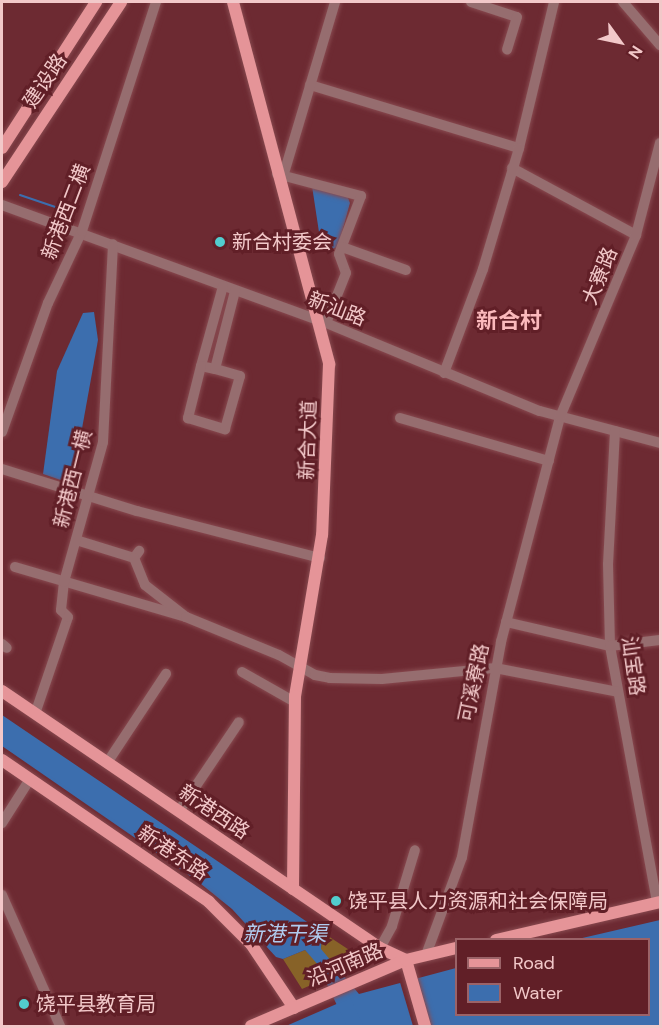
<!DOCTYPE html>
<html>
<head>
<meta charset="utf-8">
<style>
  body { margin:0 }
  #map { position:relative; width:662px; height:1028px; overflow:hidden; background:#6d2a32; font-family:"DM Sans","Noto Sans SC",sans-serif }
  div>[style] { position:absolute }
  [style*='--x'] { left:calc(var(--x)*1px); top:calc(var(--y)*1px); width:calc(var(--w)*1px); rotate:calc(var(--a)*1deg) }
  .green>* { inset:0; background:#876228 }
  .water>* { inset:0; background:#3c6eae }
  .pier>* { inset:0; background:#6d2a32 }
  .stream>* { height:2px; margin:-1px; padding:0 1px; transform-origin:1px; border-radius:1px; background:#3c6eae }
  .river>* { height:15px; margin:-7.5px; padding:0 7.5px; transform-origin:7.5px; border-radius:7.5px; background:#3c6eae }
  .roads { filter:drop-shadow(0 0 2px #884a50) drop-shadow(0 0 2px #884a50) }
  .minor>* { height:10px; margin:-5px; padding:0 5px; transform-origin:5px; border-radius:5px; background:#966d6f }
  .major>* { height:12px; margin:-6px; padding:0 6px; transform-origin:6px; border-radius:6px; background:#e59498 }
  .dots>* { width:16px; height:16px; translate:-50% -50%; box-sizing:border-box; border:3px solid #611f27; border-radius:50% }
  span { translate:-50% -50%; white-space:nowrap; text-align:center; line-height:1.15; -webkit-text-stroke:6px #611f27; paint-order:stroke }
  .street-label { font-size:20px; color:#f2c8c9 }
  .poi-label { font-size:20px; color:#f2c8c9 }
  .left { translate:0 -50%; text-align:left }
  .water-label { font-size:21px; color:#b0cbef; font-style:italic }
  .quarter-label { font-size:22px; color:#fbb9bc; font-weight:700 }
  .frame { position:absolute; inset:0; border:3px solid #f2c8c9; pointer-events:none }
  .legend { position:absolute; left:455px; top:938px; width:195px; height:78px; box-sizing:border-box; background:#611f27; border:2px solid #9b6368; margin:0; padding:8px 10px; list-style:none; font-size:18px; color:#f2c8c9 }
  .legend li { display:flex; align-items:center; gap:12px; height:30px }
  .legend b { width:30px; border:2px solid #9b6368 }
  .north { position:absolute; left:590px; top:12px; width:60px; height:60px; -webkit-text-stroke:4px #611f27; paint-order:stroke; rotate:123deg; font-size:16px; font-weight:700; line-height:24px; text-align:center; color:#f2c8c9 }
  .north::after { content:''; display:block; margin:auto; width:21px; height:27px; background:#f2c8c9; clip-path:polygon(50% 0,100% 100%,50% 72%,0 100%) }
</style>
</head>
<body>
<div id="map">
  <div class="green">
    <i style="clip-path:polygon(322px 932px,366px 961px,302px 989px,283px 959px,305px 950px,311px 956px,321px 949px)"></i>
  </div>
  <div class="water">
    <i style="clip-path:polygon(312px 186px,347px 195px,350px 203px,338px 247px,322px 252px)"></i>
    <i style="clip-path:polygon(94px 312px,98px 340px,72px 484px,43px 474px,57px 371px,83px 313px)"></i>
    <i style="clip-path:polygon(2px 715px,322px 932px,321px 949px,359px 994px,456px 968px,456px 1014px,648px 1014px,648px 940px,578px 939px,660px 920px,660px 1026px,286px 1026px,348px 999px,305px 950px,283px 959px,276px 957px,232px 909px,196px 880px,2px 746px)"></i>
  </div>
  <div class="pier">
    <i style="clip-path:polygon(415px 974px,430px 1026px,413px 1026px,399px 979px)"></i>
  </div>
  <div class="stream">
    <i style="--x:20;--y:195;--w:56;--a:18.8"></i>
  </div>
  <div class="river">
    <i style="--x:332;--y:978;--w:53;--a:64.4"></i>
  </div>
  <div class="roads">
    <div class="minor">
      <i style="--x:471;--y:2;--w:48;--a:18.1"></i>
      <i style="--x:517;--y:17;--w:34;--a:107"></i>
      <i style="--x:623;--y:2;--w:57;--a:49.3"></i>
      <i style="--x:310;--y:85;--w:218;--a:16.8"></i>
      <i style="--x:519;--y:148;--w:150;--a:-76.5"></i>
      <i style="--x:512;--y:168;--w:141;--a:28.4"></i>
      <i style="--x:277;--y:174;--w:87;--a:14.7"></i>
      <i style="--x:361;--y:196;--w:62;--a:110.8"></i>
      <i style="--x:339;--y:254;--w:20;--a:70"></i>
      <i style="--x:346;--y:273;--w:54;--a:111.8"></i>
      <i style="--x:282;--y:180;--w:186;--a:-73.4"></i>
      <i style="--x:2;--y:205;--w:345;--a:20"></i>
      <i style="--x:326;--y:323;--w:231;--a:22.4"></i>
      <i style="--x:540;--y:411;--w:124;--a:14.9"></i>
      <i style="--x:342;--y:247;--w:68;--a:19.8"></i>
      <i style="--x:201;--y:366;--w:83;--a:-74.6"></i>
      <i style="--x:215;--y:369;--w:14;--a:-168"></i>
      <i style="--x:201;--y:366;--w:54;--a:104"></i>
      <i style="--x:188;--y:418;--w:39;--a:17"></i>
      <i style="--x:225;--y:429;--w:55;--a:-74.2"></i>
      <i style="--x:240;--y:376;--w:26;--a:-164"></i>
      <i style="--x:215;--y:369;--w:81;--a:-75.6"></i>
      <i style="--x:444;--y:373;--w:111;--a:-69.4"></i>
      <i style="--x:483;--y:269;--w:126;--a:-73.4"></i>
      <i style="--x:400;--y:418;--w:155;--a:16.1"></i>
      <i style="--x:615;--y:431;--w:133;--a:93"></i>
      <i style="--x:608;--y:564;--w:82;--a:88.6"></i>
      <i style="--x:610;--y:646;--w:261;--a:79.6"></i>
      <i style="--x:2;--y:432;--w:137;--a:-70.4"></i>
      <i style="--x:48;--y:303;--w:80;--a:-64.7"></i>
      <i style="--x:82;--y:231;--w:241;--a:-72.1"></i>
      <i style="--x:2;--y:469;--w:141;--a:17.3"></i>
      <i style="--x:137;--y:511;--w:189;--a:14.4"></i>
      <i style="--x:76;--y:540;--w:61;--a:17.2"></i>
      <i style="--x:134;--y:558;--w:9;--a:-54"></i>
      <i style="--x:15;--y:567;--w:178;--a:16.3"></i>
      <i style="--x:186;--y:617;--w:52;--a:-142"></i>
      <i style="--x:145;--y:585;--w:29;--a:-112"></i>
      <i style="--x:186;--y:617;--w:100;--a:22.2"></i>
      <i style="--x:279;--y:655;--w:41;--a:29.1"></i>
      <i style="--x:315;--y:675;--w:15;--a:11"></i>
      <i style="--x:330;--y:678;--w:52;--a:1.1"></i>
      <i style="--x:382;--y:679;--w:114;--a:-5.6"></i>
      <i style="--x:495;--y:668;--w:125;--a:11"></i>
      <i style="--x:506;--y:622;--w:107;--a:13"></i>
      <i style="--x:610;--y:646;--w:50;--a:-6.8"></i>
      <i style="--x:2;--y:644;--w:6;--a:39"></i>
      <i style="--x:242;--y:672;--w:61;--a:29.5"></i>
      <i style="--x:35;--y:714;--w:102;--a:-71.2"></i>
      <i style="--x:68;--y:617;--w:10;--a:-135"></i>
      <i style="--x:61;--y:610;--w:28;--a:-84"></i>
      <i style="--x:64;--y:582;--w:145;--a:-74.4"></i>
      <i style="--x:103;--y:442;--w:198;--a:-87.1"></i>
      <i style="--x:107;--y:763;--w:107;--a:-56.5"></i>
      <i style="--x:179;--y:811;--w:107;--a:-56"></i>
      <i style="--x:2;--y:823;--w:52;--a:-57.5"></i>
      <i style="--x:2;--y:895;--w:143;--a:66.1"></i>
      <i style="--x:380;--y:948;--w:25;--a:-61"></i>
      <i style="--x:392;--y:926;--w:79;--a:-73.2"></i>
      <i style="--x:426;--y:955;--w:104;--a:-69.8"></i>
      <i style="--x:462;--y:857;--w:219;--a:-79.7"></i>
      <i style="--x:501;--y:642;--w:233;--a:-75.3"></i>
      <i style="--x:560;--y:417;--w:197;--a:-67.3"></i>
      <i style="--x:636;--y:235;--w:95;--a:-75.4"></i>
    </div>
    <div class="major">
      <i style="--x:233;--y:2;--w:375;--a:75.1"></i>
      <i style="--x:329;--y:364;--w:171;--a:92.3"></i>
      <i style="--x:322;--y:535;--w:163;--a:99.5"></i>
      <i style="--x:295;--y:696;--w:193;--a:90.6"></i>
      <i style="--x:2;--y:148;--w:174;--a:-57.2"></i>
      <i style="--x:2;--y:182;--w:216;--a:-56.5"></i>
      <i style="--x:2;--y:691;--w:457;--a:34.2"></i>
      <i style="--x:380;--y:948;--w:29;--a:25"></i>
      <i style="--x:2;--y:760;--w:251;--a:34.4"></i>
      <i style="--x:209;--y:902;--w:59;--a:45"></i>
      <i style="--x:251;--y:944;--w:77;--a:56.1"></i>
      <i style="--x:496;--y:940;--w:168;--a:-13"></i>
      <i style="--x:406;--y:960;--w:69;--a:73.9"></i>
      <i style="--x:251;--y:1026;--w:168;--a:-23.1"></i>
      <i style="--x:406;--y:960;--w:51;--a:-13.5"></i>
    </div>
  </div>
  <div class="dots">
    <i style="left:220px;top:242px;background:#52cdce"></i>
    <i style="left:336px;top:901px;background:#52cdce"></i>
    <i style="left:24px;top:1004px;background:#52cdce"></i>
  </div>
  <div class="street-label">
    <span style="left:45px;top:81px;rotate:-56deg">建设路</span>
    <span style="left:66px;top:212px;rotate:-69deg">新港西二横</span>
    <span style="left:600px;top:276px;rotate:-68deg">大寮路</span>
    <span style="left:337px;top:309px;rotate:21deg">新汕路</span>
    <span style="left:308px;top:440px;rotate:-88deg">新合大道</span>
    <span style="left:73px;top:479px;rotate:-76deg">新港西一横</span>
    <span style="left:633px;top:666px;rotate:82deg">汕宝路</span>
    <span style="left:474px;top:683px;rotate:-78deg">可溪寮路</span>
    <span style="left:214px;top:812px;rotate:34deg">新港西路</span>
    <span style="left:173px;top:853px;rotate:34deg">新港东路</span>
    <span style="left:345px;top:965px;rotate:-23deg">沿河南路</span>
  </div>
  <div class="poi-label">
    <span class="left" style="left:232px;top:242px">新合村委会</span>
    <span class="left" style="left:348px;top:901px">饶平县人力资源和社会保障局</span>
    <span class="left" style="left:36px;top:1004px">饶平县教育局</span>
  </div>
  <div class="water-label">
    <span style="left:285px;top:934px">新港干渠</span>
  </div>
  <div class="quarter-label">
    <span style="left:509px;top:321px">新合村</span>
  </div>
  <div class="frame"></div>
  <ul class="legend">
  <li><b style="height:8px;background:#e59498"></b>Road</li>
  <li><b style="height:16px;background:#3c6eae"></b>Water</li>
  </ul>
  <div class="north">N</div>
</div>
</body>
</html>
